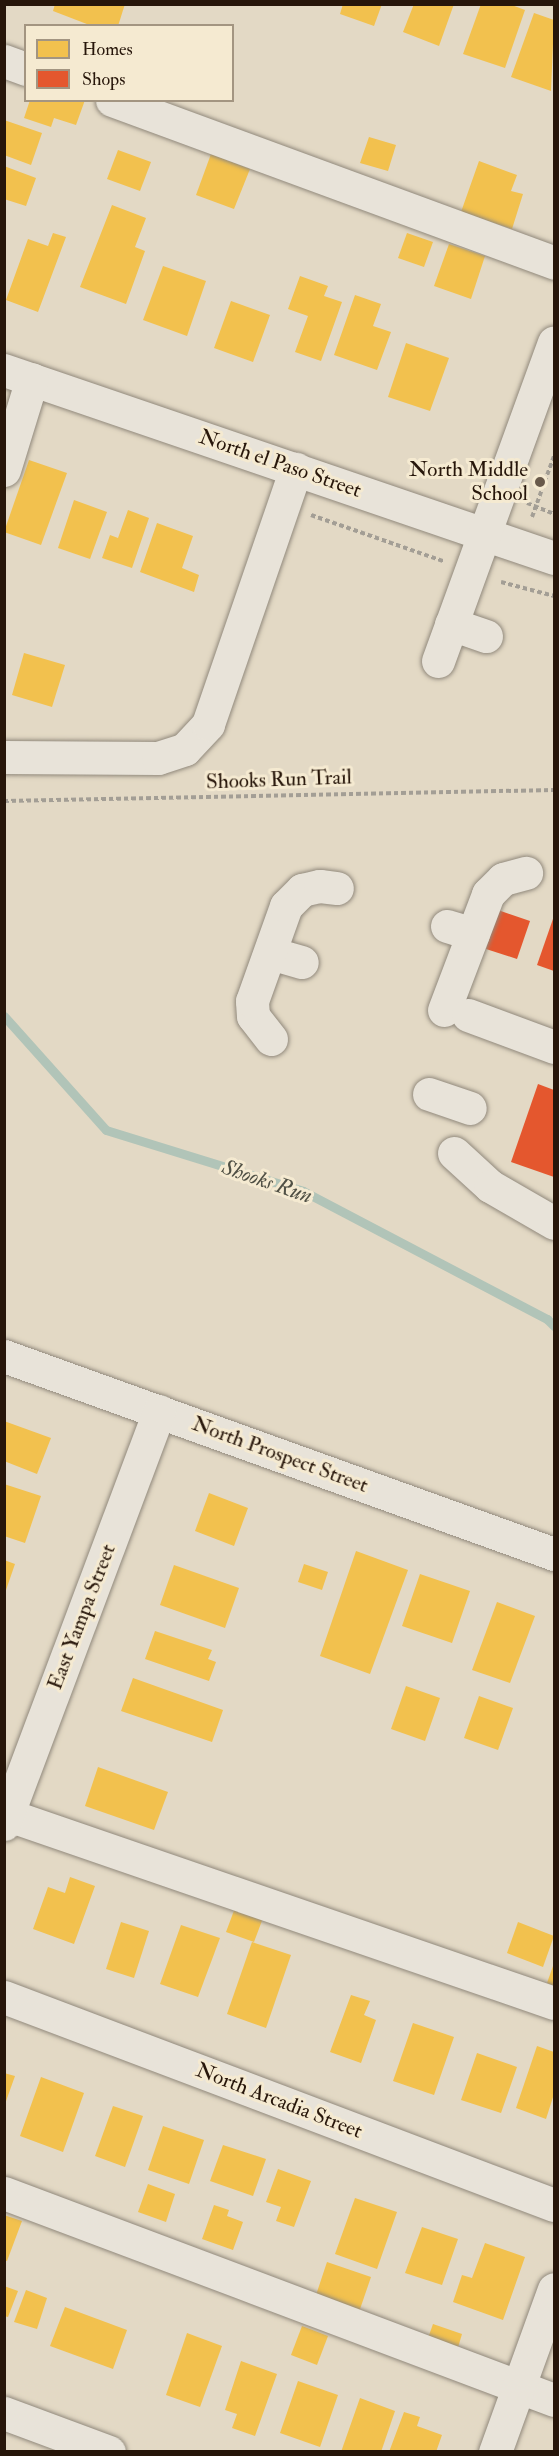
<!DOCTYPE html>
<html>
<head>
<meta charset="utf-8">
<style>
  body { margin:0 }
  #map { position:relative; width:559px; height:2456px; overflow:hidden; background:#e3d9c5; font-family:"IM FELL Double Pica",serif }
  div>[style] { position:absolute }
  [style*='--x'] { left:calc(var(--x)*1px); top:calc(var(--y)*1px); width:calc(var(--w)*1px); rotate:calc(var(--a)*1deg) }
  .homes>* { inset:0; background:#f2c14e }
  .shops>* { inset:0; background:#e4572e }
  .stream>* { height:9px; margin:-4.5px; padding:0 4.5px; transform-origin:4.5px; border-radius:4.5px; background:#b1c4b8 }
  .path>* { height:4px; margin-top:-2px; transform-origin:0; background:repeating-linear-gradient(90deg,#a39e95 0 4.5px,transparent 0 7.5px) }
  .roads { filter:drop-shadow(0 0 2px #91897c) drop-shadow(0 0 2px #91897c) }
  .minor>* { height:33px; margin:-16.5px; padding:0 16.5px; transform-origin:16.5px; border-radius:16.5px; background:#e8e3d9 }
  .dots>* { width:16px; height:16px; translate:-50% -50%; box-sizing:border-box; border:3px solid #f5ead1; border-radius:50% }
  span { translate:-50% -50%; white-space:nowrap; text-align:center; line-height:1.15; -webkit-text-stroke:6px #f5ead1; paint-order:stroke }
  .street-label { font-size:21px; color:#27160a }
  .poi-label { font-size:21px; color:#27160a }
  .right { translate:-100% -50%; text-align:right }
  .water-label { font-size:22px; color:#505045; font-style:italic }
  .frame { position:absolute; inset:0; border:6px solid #27160a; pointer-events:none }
  .legend { position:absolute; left:24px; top:24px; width:210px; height:78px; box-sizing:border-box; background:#f5ead1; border:2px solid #a39581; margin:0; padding:8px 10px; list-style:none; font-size:18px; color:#27160a }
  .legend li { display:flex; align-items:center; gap:12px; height:30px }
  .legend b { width:30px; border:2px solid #a39581 }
</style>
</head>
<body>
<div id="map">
  <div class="homes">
    <i style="clip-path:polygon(55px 4px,125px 4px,118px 26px,92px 26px,53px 11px)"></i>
    <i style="clip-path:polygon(343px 4px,382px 4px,374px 26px,340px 14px)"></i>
    <i style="clip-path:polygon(414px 4px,454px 4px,439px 46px,403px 32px)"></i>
    <i style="clip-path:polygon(481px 4px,509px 4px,525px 10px,505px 68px,463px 54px)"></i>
    <i style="clip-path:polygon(534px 13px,554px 20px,551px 91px,511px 77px)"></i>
    <i style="clip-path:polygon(30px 100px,85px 100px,76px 125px,54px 118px,51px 127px,24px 118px)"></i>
    <i style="clip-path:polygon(4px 120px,42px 133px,31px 165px,4px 155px)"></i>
    <i style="clip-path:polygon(369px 137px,396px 145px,388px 171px,360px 163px)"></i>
    <i style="clip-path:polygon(118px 150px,151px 162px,140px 191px,107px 179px)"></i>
    <i style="clip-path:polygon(211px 154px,250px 169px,234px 209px,196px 195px)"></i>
    <i style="clip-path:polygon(479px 161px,517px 175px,511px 191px,523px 194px,512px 229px,461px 212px)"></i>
    <i style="clip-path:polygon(4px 166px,36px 178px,26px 206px,4px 199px)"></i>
    <i style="clip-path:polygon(112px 205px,146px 218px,135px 247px,145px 251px,126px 304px,80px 287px)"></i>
    <i style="clip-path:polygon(53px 233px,66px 237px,38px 312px,6px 300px,28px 239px,48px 246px)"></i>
    <i style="clip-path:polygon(407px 233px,433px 242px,424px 267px,398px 258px)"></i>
    <i style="clip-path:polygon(449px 244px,485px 256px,471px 299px,434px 286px)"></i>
    <i style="clip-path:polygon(163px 266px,206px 281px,187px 336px,143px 320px)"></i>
    <i style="clip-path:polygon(300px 276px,328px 286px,324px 296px,342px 302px,321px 361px,295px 352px,308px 316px,288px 309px)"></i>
    <i style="clip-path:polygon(355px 295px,381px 304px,373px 326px,391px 332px,377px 370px,334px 355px)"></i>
    <i style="clip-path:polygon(231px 301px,270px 315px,253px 362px,214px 348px)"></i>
    <i style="clip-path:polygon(406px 343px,449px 358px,430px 411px,388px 397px)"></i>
    <i style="clip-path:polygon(29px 460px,67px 473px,41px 545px,4px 532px)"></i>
    <i style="clip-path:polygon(74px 500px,107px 512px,90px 559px,58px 548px)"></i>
    <i style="clip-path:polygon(128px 510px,149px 518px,132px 568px,102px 558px,110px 535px,118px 538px)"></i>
    <i style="clip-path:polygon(157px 523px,193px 536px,182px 568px,199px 575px,194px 592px,140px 572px)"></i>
    <i style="clip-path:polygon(24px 653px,65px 665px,52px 707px,12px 695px)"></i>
    <i style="clip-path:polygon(4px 1421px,51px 1438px,37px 1474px,4px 1461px)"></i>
    <i style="clip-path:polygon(4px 1484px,41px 1496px,25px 1543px,4px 1536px)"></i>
    <i style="clip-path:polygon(209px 1493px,248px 1508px,234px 1546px,195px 1531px)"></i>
    <i style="clip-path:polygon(356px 1551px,408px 1570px,370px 1674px,320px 1656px)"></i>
    <i style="clip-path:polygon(4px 1560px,15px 1564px,5px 1593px,4px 1593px)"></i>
    <i style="clip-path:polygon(304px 1564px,328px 1572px,322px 1590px,298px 1582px)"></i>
    <i style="clip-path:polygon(174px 1565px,239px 1588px,225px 1628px,160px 1605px)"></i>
    <i style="clip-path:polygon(420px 1574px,470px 1591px,452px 1643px,402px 1626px)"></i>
    <i style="clip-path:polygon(497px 1602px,535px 1616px,510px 1683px,472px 1670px)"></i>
    <i style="clip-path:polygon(155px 1631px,212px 1650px,208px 1659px,216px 1662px,209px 1681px,145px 1659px)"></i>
    <i style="clip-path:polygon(133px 1678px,223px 1710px,212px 1742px,121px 1711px)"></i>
    <i style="clip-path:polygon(406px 1686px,440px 1698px,425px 1741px,391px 1729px)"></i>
    <i style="clip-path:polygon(479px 1696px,513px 1708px,498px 1750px,464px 1738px)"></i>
    <i style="clip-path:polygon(98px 1767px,168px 1792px,154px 1830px,85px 1806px)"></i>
    <i style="clip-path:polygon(70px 1877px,95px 1886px,74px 1944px,33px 1929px,48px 1887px,65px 1893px)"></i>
    <i style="clip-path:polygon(235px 1908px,263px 1918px,254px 1942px,226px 1932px)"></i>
    <i style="clip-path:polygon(121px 1922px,149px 1931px,134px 1978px,106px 1969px)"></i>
    <i style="clip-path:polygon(518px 1922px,554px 1936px,543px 1967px,507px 1953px)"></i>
    <i style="clip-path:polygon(181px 1925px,220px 1938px,198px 1997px,160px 1984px)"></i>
    <i style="clip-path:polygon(252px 1942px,291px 1955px,266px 2028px,227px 2014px)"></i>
    <i style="clip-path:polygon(553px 1966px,554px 1967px,554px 1986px,547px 1983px)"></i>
    <i style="clip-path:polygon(351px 1995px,370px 2001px,364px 2015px,376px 2020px,361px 2063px,330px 2052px)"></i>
    <i style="clip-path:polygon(413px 2023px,454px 2037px,434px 2095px,393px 2081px)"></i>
    <i style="clip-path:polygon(537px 2046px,554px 2052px,554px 2094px,546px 2119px,516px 2108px)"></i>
    <i style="clip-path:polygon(477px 2053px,517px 2067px,501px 2113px,461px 2100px)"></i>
    <i style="clip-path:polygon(4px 2073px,15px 2076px,5px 2104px,4px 2104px)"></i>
    <i style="clip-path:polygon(41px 2077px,84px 2093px,63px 2152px,20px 2136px)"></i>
    <i style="clip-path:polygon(113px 2106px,143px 2116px,125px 2167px,95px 2156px)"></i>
    <i style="clip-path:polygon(163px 2126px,204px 2140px,189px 2184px,148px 2170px)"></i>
    <i style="clip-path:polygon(223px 2145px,266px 2159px,253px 2196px,210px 2181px)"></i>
    <i style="clip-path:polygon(278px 2169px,311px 2181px,294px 2227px,276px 2221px,281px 2207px,266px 2202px)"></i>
    <i style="clip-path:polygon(148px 2184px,175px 2194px,166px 2222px,138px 2212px)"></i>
    <i style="clip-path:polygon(355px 2198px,397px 2212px,377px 2269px,335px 2254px)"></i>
    <i style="clip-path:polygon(214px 2205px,229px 2210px,227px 2216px,243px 2222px,233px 2250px,202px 2239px)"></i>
    <i style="clip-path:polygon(4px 2215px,22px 2221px,7px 2261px,4px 2260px)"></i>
    <i style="clip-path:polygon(422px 2227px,458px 2239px,442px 2285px,405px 2273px)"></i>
    <i style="clip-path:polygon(485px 2243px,525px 2257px,503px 2320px,453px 2302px,462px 2275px,472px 2278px)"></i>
    <i style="clip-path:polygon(327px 2262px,371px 2277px,358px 2315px,314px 2301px)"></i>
    <i style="clip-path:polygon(4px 2286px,18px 2291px,8px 2317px,4px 2316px)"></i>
    <i style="clip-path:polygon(26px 2290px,47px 2298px,37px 2329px,14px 2322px)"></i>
    <i style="clip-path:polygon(65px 2307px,127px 2330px,113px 2369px,50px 2346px)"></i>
    <i style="clip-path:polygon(433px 2324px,462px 2334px,457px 2351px,427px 2341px)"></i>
    <i style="clip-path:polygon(302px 2326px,328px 2336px,317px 2365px,291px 2355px)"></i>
    <i style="clip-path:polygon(187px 2333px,222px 2346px,200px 2407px,166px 2395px)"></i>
    <i style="clip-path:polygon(241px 2361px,277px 2374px,255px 2436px,232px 2428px,237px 2414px,225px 2410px)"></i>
    <i style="clip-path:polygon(298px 2381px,338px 2395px,320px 2447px,280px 2433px)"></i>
    <i style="clip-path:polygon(360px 2398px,395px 2411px,381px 2452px,341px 2452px)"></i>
    <i style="clip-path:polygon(404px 2412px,420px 2417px,417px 2426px,442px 2435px,436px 2452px,389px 2452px)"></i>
  </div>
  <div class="shops">
    <i style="clip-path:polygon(498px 910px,530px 921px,517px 959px,486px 949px)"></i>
    <i style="clip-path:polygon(554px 916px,554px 971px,537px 965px)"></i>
    <i style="clip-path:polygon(538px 1084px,554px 1090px,554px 1177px,511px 1162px)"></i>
  </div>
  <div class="stream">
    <i style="--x:4;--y:1016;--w:153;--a:48.2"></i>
    <i style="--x:106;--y:1130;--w:206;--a:17.2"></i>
    <i style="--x:303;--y:1191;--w:276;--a:27.7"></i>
    <i style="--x:547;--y:1319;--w:10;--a:45"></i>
  </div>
  <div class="path">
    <i style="--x:527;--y:503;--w:29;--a:22"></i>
    <i style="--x:311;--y:515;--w:140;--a:19.2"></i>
    <i style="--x:532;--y:517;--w:65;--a:-70.2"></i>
    <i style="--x:501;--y:582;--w:55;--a:14.8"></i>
    <i style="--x:4;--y:801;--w:550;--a:-1.15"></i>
  </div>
  <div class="roads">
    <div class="minor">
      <i style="--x:4;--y:61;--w:23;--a:20"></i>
      <i style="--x:112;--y:100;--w:471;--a:20.2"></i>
      <i style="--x:4;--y:370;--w:581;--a:18.87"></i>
      <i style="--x:4;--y:470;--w:95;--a:-72.9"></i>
      <i style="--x:451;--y:624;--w:37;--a:19"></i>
      <i style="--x:438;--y:661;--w:339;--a:-70"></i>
      <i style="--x:4;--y:757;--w:154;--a:0.4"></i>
      <i style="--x:158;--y:758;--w:28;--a:-18"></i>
      <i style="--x:185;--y:749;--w:34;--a:-47"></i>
      <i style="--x:208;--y:724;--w:270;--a:-71"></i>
      <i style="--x:447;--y:926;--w:27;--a:17"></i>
      <i style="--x:270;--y:953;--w:33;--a:16"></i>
      <i style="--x:444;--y:1010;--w:124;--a:-69.2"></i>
      <i style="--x:488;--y:894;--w:21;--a:-45"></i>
      <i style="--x:503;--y:879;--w:24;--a:-15"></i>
      <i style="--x:468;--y:1015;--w:92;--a:20.4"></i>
      <i style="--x:271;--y:1039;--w:29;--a:-128"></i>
      <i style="--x:253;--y:1016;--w:15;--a:-94"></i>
      <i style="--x:252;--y:1001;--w:101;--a:-70.3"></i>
      <i style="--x:286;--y:906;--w:23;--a:-45"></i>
      <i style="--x:302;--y:890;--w:18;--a:-13"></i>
      <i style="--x:320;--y:886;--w:17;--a:7"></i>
      <i style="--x:429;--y:1094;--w:43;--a:18.9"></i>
      <i style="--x:454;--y:1153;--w:49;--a:42.5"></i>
      <i style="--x:490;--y:1186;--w:74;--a:30"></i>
      <i style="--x:4;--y:1356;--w:585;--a:19.8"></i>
      <i style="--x:8;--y:1815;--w:577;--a:19"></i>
      <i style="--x:4;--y:1824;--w:441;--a:-69.4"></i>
      <i style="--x:4;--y:1997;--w:588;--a:20.72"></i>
      <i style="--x:4;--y:2193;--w:588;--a:20.62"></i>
      <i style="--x:4;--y:2413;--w:112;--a:20.4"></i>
      <i style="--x:495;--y:2452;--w:173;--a:-70.1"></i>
    </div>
  </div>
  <div class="dots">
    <i style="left:540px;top:482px;background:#695a4b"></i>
  </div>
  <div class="street-label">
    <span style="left:280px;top:464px;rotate:19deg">North el Paso Street</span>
    <span style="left:279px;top:780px;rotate:-2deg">Shooks Run Trail</span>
    <span style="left:280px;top:1455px;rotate:20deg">North Prospect Street</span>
    <span style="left:82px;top:1617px;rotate:-69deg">East Yampa Street</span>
    <span style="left:279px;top:2101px;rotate:21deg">North Arcadia Street</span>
  </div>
  <div class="poi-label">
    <span class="right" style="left:528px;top:482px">North Middle<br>School</span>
  </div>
  <div class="water-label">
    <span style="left:267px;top:1182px;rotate:19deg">Shooks Run</span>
  </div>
  <div class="frame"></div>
  <ul class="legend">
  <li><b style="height:16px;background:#f2c14e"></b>Homes</li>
  <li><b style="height:16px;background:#e4572e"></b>Shops</li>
  </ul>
</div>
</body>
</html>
